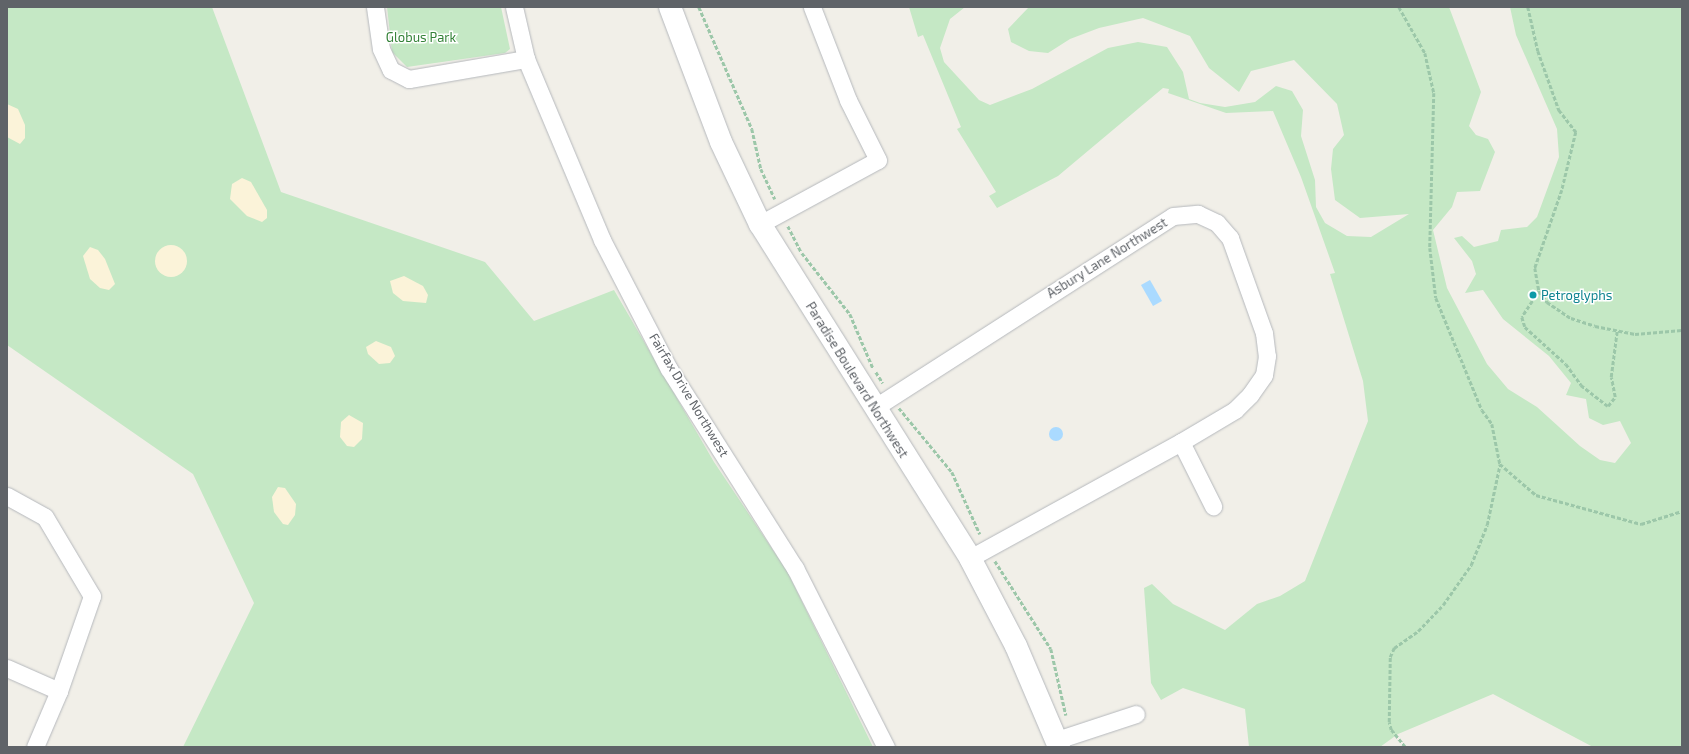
<!DOCTYPE html>
<html>
<head>
<meta charset="utf-8">
<style>
  body { margin:0 }
  #map { position:relative; width:1689px; height:754px; overflow:hidden; background:#f1efe8; font-family:"Exo 2",sans-serif }
  div>[style] { position:absolute }
  [style*='--x'] { left:calc(var(--x)*1px); top:calc(var(--y)*1px); width:calc(var(--w)*1px); rotate:calc(var(--a)*1deg) }
  .green>* { inset:0; background:#c5e8c5 }
  .sand>* { inset:0; background:#fbf3d9 }
  .round { border-radius:50% }
  .water>* { inset:0; background:#aadaff }
  .path>* { height:2.5px; margin-top:-1.25px; transform-origin:0; background:repeating-linear-gradient(90deg,#9cc7a9 0 4px,transparent 0 6px) }
  .roads { filter:drop-shadow(0 0 1px #b5b8bc) drop-shadow(0 0 1px #b5b8bc) }
  .street>* { height:17px; margin:-8.5px; padding:0 8.5px; transform-origin:8.5px; border-radius:8.5px; background:#fff }
  .secondary>* { height:22px; margin:-11px; padding:0 11px; transform-origin:11px; border-radius:11px; background:#fff }
  .dots>* { width:11px; height:11px; translate:-50% -50%; box-sizing:border-box; border:2px solid #fff; border-radius:50% }
  span { translate:-50% -50%; white-space:nowrap; text-align:center; line-height:1.15; -webkit-text-stroke:3px #fff; paint-order:stroke }
  .park-label { font-size:13px; color:#348238 }
  .street-label { font-size:13px; color:#5f6368 }
  .culture-label { font-size:13px; color:#0d838f }
  .left { translate:0 -50%; text-align:left }
  .frame { position:absolute; inset:0; border:8px solid #5f6368; pointer-events:none }
</style>
</head>
<body>
<div id="map">
  <div class="green">
    <i style="clip-path:polygon(7px 7px,212px 7px,281px 192px,485px 262px,534px 321px,614px 290px,714px 462px,787px 571px,873px 747px,183px 747px,254px 603px,193px 474px,7px 345px)"></i>
    <i style="clip-path:polygon(387px 7px,501px 7px,510px 49px,505px 53px,407px 67px,392px 52px)"></i>
    <i style="clip-path:polygon(909px 7px,965px 7px,950px 19px,940px 48px,944px 62px,979px 100px,990px 105px,1032px 89px,1108px 48px,1138px 42px,1167px 47px,1183px 72px,1189px 99px,1200px 103px,1225px 107px,1255px 102px,1276px 86px,1292px 91px,1303px 110px,1301px 136px,1315px 180px,1316px 207px,1325px 223px,1347px 236px,1371px 237px,1409px 214px,1360px 218px,1335px 200px,1331px 169px,1333px 149px,1344px 135px,1337px 104px,1294px 60px,1251px 71px,1239px 92px,1209px 68px,1190px 36px,1143px 18px,1099px 28px,1070px 39px,1048px 53px,1029px 51px,1011px 42px,1008px 29px,1029px 7px,1449px 7px,1481px 92px,1469px 126px,1476px 135px,1488px 139px,1495px 152px,1480px 191px,1457px 192px,1452px 207px,1433px 230px,1447px 288px,1487px 364px,1508px 389px,1537px 407px,1580px 446px,1600px 460px,1615px 463px,1631px 443px,1620px 421px,1603px 425px,1589px 418px,1586px 399px,1566px 395px,1571px 383px,1549px 356px,1503px 319px,1483px 290px,1465px 293px,1476px 274px,1472px 261px,1454px 238px,1462px 236px,1474px 247px,1498px 241px,1501px 230px,1527px 227px,1537px 217px,1559px 157px,1557px 129px,1516px 35px,1510px 7px,1682px 7px,1682px 747px,1593px 747px,1493px 694px,1398px 734px,1380px 747px,1249px 747px,1245px 709px,1183px 688px,1161px 700px,1151px 683px,1144px 588px,1152px 584px,1173px 604px,1225px 630px,1257px 604px,1280px 596px,1305px 581px,1368px 421px,1363px 381px,1330px 274px,1335px 273px,1301px 177px,1273px 111px,1226px 113px,1168px 93px,1169px 89px,1163px 88px,1058px 176px,997px 208px,989px 196px,996px 192px,957px 129px,961px 127px,923px 35px,918px 37px)"></i>
  </div>
  <div class="sand">
    <i style="clip-path:polygon(7px 104px,18px 109px,25px 125px,25px 138px,20px 144px,7px 137px)"></i>
    <i style="clip-path:polygon(242px 178px,251px 182px,267px 210px,267px 218px,262px 222px,247px 216px,230px 199px,232px 184px)"></i>
    <i class="round" style="left:155px;top:245px;width:32px;height:32px"></i>
    <i style="clip-path:polygon(90px 247px,98px 250px,105px 259px,115px 284px,109px 290px,100px 288px,90px 279px,83px 256px)"></i>
    <i style="clip-path:polygon(404px 276px,423px 286px,428px 295px,426px 303px,403px 301px,393px 293px,390px 281px)"></i>
    <i style="clip-path:polygon(376px 341px,391px 347px,395px 356px,390px 363px,379px 364px,368px 354px,366px 347px)"></i>
    <i style="clip-path:polygon(349px 415px,363px 423px,362px 439px,354px 447px,347px 446px,340px 437px,341px 422px)"></i>
    <i style="clip-path:polygon(278px 487px,285px 488px,296px 504px,295px 515px,288px 525px,283px 524px,274px 512px,272px 497px)"></i>
  </div>
  <div class="water">
    <i style="clip-path:polygon(1150px 280px,1162px 301px,1153px 306px,1141px 285px)"></i>
    <i class="round" style="left:1049px;top:427px;width:14px;height:14px"></i>
  </div>
  <div class="path">
    <i style="--x:699;--y:7;--w:133;--a:66.5"></i>
    <i style="--x:752;--y:129;--w:41;--a:77.3"></i>
    <i style="--x:761;--y:169;--w:33;--a:65"></i>
    <i style="--x:1399;--y:7;--w:53;--a:60.5"></i>
    <i style="--x:1425;--y:53;--w:41;--a:77.3"></i>
    <i style="--x:1434;--y:93;--w:155;--a:91.5"></i>
    <i style="--x:1430;--y:248;--w:50;--a:83.2"></i>
    <i style="--x:1436;--y:298;--w:121;--a:67.7"></i>
    <i style="--x:1482;--y:410;--w:17;--a:54"></i>
    <i style="--x:1492;--y:424;--w:41;--a:78.7"></i>
    <i style="--x:1500;--y:464;--w:48;--a:40.7"></i>
    <i style="--x:1536;--y:495;--w:109;--a:15.4"></i>
    <i style="--x:1641;--y:524;--w:43;--a:-17.6"></i>
    <i style="--x:1528;--y:7;--w:45;--a:77.2"></i>
    <i style="--x:1538;--y:51;--w:63;--a:70.4"></i>
    <i style="--x:1559;--y:110;--w:28;--a:52"></i>
    <i style="--x:1576;--y:132;--w:60;--a:103.6"></i>
    <i style="--x:1562;--y:190;--w:83;--a:109.1"></i>
    <i style="--x:1535;--y:268;--w:23;--a:80"></i>
    <i style="--x:1539;--y:291;--w:14;--a:54"></i>
    <i style="--x:1547;--y:302;--w:29;--a:34"></i>
    <i style="--x:1571;--y:318;--w:25;--a:18"></i>
    <i style="--x:1595;--y:326;--w:41;--a:11.3"></i>
    <i style="--x:1635;--y:334;--w:47;--a:-4.9"></i>
    <i style="--x:788;--y:226;--w:30;--a:63"></i>
    <i style="--x:802;--y:253;--w:78;--a:51.8"></i>
    <i style="--x:850;--y:314;--w:59;--a:66.9"></i>
    <i style="--x:1539;--y:291;--w:31;--a:123"></i>
    <i style="--x:1522;--y:317;--w:10;--a:73"></i>
    <i style="--x:1525;--y:327;--w:55;--a:42.1"></i>
    <i style="--x:1566;--y:364;--w:26;--a:54"></i>
    <i style="--x:1581;--y:385;--w:34;--a:38"></i>
    <i style="--x:1608;--y:406;--w:11;--a:-52"></i>
    <i style="--x:1615;--y:397;--w:20;--a:-101"></i>
    <i style="--x:1611;--y:377;--w:46;--a:-82.6"></i>
    <i style="--x:876;--y:372;--w:13;--a:58"></i>
    <i style="--x:899;--y:408;--w:83;--a:50.4"></i>
    <i style="--x:952;--y:472;--w:68;--a:65.7"></i>
    <i style="--x:995;--y:561;--w:104;--a:57.5"></i>
    <i style="--x:1051;--y:649;--w:68;--a:77.2"></i>
    <i style="--x:1405;--y:747;--w:22;--a:-129"></i>
    <i style="--x:1391;--y:730;--w:8;--a:-104"></i>
    <i style="--x:1389;--y:722;--w:65;--a:-89.1"></i>
    <i style="--x:1390;--y:657;--w:10;--a:-66"></i>
    <i style="--x:1394;--y:648;--w:29;--a:-35"></i>
    <i style="--x:1418;--y:631;--w:36;--a:-46"></i>
    <i style="--x:1443;--y:605;--w:49;--a:-55"></i>
    <i style="--x:1471;--y:565;--w:43;--a:-68.2"></i>
    <i style="--x:1487;--y:525;--w:62;--a:-78"></i>
  </div>
  <div class="roads">
    <div class="street">
      <i style="--x:375;--y:7;--w:42;--a:81.9"></i>
      <i style="--x:381;--y:49;--w:23;--a:65"></i>
      <i style="--x:391;--y:70;--w:20;--a:27"></i>
      <i style="--x:409;--y:79;--w:119;--a:-9.7"></i>
      <i style="--x:514;--y:7;--w:53;--a:77"></i>
      <i style="--x:526;--y:59;--w:196;--a:67.2"></i>
      <i style="--x:602;--y:240;--w:145;--a:62.6"></i>
      <i style="--x:669;--y:369;--w:236;--a:57.7"></i>
      <i style="--x:795;--y:568;--w:201;--a:63.1"></i>
      <i style="--x:760;--y:224;--w:134;--a:-28.5"></i>
      <i style="--x:878;--y:160;--w:67;--a:-116.6"></i>
      <i style="--x:848;--y:100;--w:100;--a:-111.2"></i>
      <i style="--x:874;--y:408;--w:355;--a:-32.7"></i>
      <i style="--x:1173;--y:216;--w:25;--a:-5"></i>
      <i style="--x:1198;--y:214;--w:21;--a:25"></i>
      <i style="--x:1217;--y:223;--w:20;--a:49"></i>
      <i style="--x:1230;--y:238;--w:101;--a:70.3"></i>
      <i style="--x:1264;--y:333;--w:23;--a:83"></i>
      <i style="--x:1267;--y:356;--w:19;--a:99"></i>
      <i style="--x:1264;--y:375;--w:24;--a:125"></i>
      <i style="--x:1250;--y:395;--w:21;--a:135"></i>
      <i style="--x:1235;--y:410;--w:63;--a:149.3"></i>
      <i style="--x:1181;--y:442;--w:241;--a:151.2"></i>
      <i style="--x:1181;--y:442;--w:72;--a:63.4"></i>
      <i style="--x:7;--y:496;--w:43;--a:28.9"></i>
      <i style="--x:45;--y:517;--w:92;--a:59.3"></i>
      <i style="--x:92;--y:596;--w:101;--a:109.2"></i>
      <i style="--x:59;--y:691;--w:57;--a:-156.1"></i>
      <i style="--x:1057;--y:740;--w:83;--a:-18.2"></i>
      <i style="--x:35;--y:747;--w:61;--a:-66.8"></i>
    </div>
    <div class="secondary">
      <i style="--x:670;--y:7;--w:144;--a:69.3"></i>
      <i style="--x:721;--y:142;--w:91;--a:64.6"></i>
      <i style="--x:760;--y:224;--w:395;--a:57.8"></i>
      <i style="--x:970;--y:558;--w:99;--a:62.4"></i>
      <i style="--x:1016;--y:646;--w:110;--a:66.9"></i>
    </div>
  </div>
  <div class="dots">
    <i style="left:1533px;top:295px;background:#0f9aa8"></i>
  </div>
  <div class="park-label">
    <span style="left:421px;top:37px">Globus Park</span>
  </div>
  <div class="street-label">
    <span style="left:1107px;top:258px;rotate:-32deg">Asbury Lane Northwest</span>
    <span style="left:857px;top:380px;rotate:58deg">Paradise Boulevard Northwest</span>
    <span style="left:689px;top:395px;rotate:59deg">Fairfax Drive Northwest</span>
  </div>
  <div class="culture-label">
    <span class="left" style="left:1541px;top:295px">Petroglyphs</span>
  </div>
  <div class="frame"></div>
</div>
</body>
</html>
